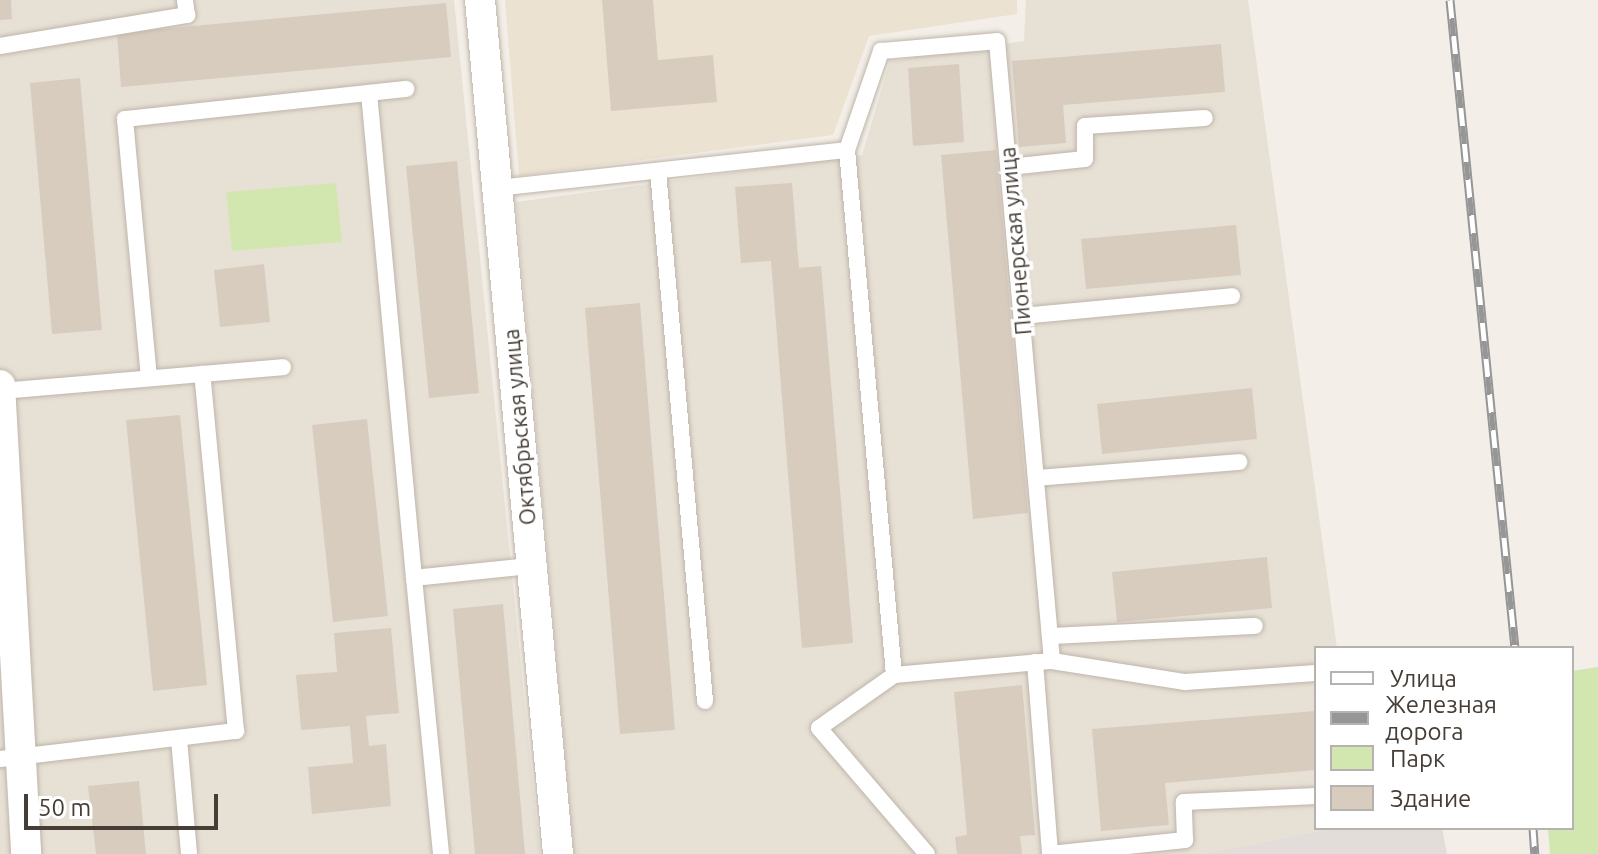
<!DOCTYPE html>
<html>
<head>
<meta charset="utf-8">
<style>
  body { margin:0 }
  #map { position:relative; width:1598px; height:854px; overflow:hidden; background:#f3eee7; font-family:Ubuntu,sans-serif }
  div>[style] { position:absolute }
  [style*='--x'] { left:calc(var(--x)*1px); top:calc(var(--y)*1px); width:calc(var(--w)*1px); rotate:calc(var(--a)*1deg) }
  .residential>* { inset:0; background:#e7e0d5 }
  .industrial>* { inset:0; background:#e2ddd8 }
  .education>* { inset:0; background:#ece2d1 }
  .green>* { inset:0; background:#d2e7b0 }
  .building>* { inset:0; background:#d8ccbf }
  .roads { filter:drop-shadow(0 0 2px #beb5a9) drop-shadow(0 0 2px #beb5a9) }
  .lane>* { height:16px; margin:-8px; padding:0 8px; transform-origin:8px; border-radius:8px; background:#fff }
  .street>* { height:30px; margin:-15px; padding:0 15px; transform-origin:15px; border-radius:15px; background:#fff }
  .rail>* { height:9px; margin-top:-4.5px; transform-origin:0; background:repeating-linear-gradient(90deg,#fff 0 18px,#969696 0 36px); box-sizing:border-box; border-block:2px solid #969696 }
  span { translate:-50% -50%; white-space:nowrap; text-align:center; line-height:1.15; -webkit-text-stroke:7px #fff; paint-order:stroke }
  .street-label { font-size:22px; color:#463e36 }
  .legend { position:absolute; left:1314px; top:646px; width:260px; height:184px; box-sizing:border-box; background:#fff; border:2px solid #b5b2af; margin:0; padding:10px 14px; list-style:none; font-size:24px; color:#463e36 }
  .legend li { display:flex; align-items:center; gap:16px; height:40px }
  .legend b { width:40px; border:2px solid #b5b2af }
  .scale { position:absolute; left:24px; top:794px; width:194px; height:36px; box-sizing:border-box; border:4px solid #463e36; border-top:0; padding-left:10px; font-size:24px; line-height:28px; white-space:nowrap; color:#463e36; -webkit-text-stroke:6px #fff; paint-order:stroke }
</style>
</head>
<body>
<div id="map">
  <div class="residential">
    <i style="clip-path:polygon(0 0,454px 0,540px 854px,0 854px)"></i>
    <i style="clip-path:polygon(1026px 0,1248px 0,1337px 648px,1316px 648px,1316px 828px,1335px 828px,1201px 854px,574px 854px,516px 202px,862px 155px,890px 61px,1024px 41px)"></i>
  </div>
  <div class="industrial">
    <i style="clip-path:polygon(1335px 828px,1442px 828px,1447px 854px,1201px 854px)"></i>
  </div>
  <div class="education">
    <i style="clip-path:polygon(505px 0,1017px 0,1017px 14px,869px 36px,833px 135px,519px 176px)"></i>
  </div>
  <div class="green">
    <i style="clip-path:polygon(336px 183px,342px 242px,232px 251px,226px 192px)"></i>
    <i style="clip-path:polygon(1598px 667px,1598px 854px,1550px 854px,1548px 828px,1572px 828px,1572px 671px)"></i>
  </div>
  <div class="building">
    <i style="clip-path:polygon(0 0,11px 0,12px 19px,0 20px)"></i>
    <i style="clip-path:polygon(602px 0,653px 0,658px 60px,713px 55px,717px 102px,611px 111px)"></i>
    <i style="clip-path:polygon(446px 3px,451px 57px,121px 87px,117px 33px)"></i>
    <i style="clip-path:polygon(1221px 44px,1225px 92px,1063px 105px,1066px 143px,1019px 147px,1012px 61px)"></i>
    <i style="clip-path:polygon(959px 64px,964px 142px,913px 146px,908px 68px)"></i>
    <i style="clip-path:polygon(80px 78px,102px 330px,52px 334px,30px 83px)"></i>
    <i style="clip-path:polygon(996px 150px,1028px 513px,973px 519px,941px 155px)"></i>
    <i style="clip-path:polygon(457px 161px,479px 393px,429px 398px,406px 166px)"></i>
    <i style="clip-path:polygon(792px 183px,799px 268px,821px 266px,853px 643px,802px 648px,771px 261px,741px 263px,735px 187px)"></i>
    <i style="clip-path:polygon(1236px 225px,1241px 275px,1086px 289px,1081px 239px)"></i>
    <i style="clip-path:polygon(264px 264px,270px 322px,220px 327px,214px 270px)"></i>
    <i style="clip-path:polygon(640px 303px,675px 730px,620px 734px,585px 308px)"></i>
    <i style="clip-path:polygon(1252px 388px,1257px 439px,1102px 454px,1097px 404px)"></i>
    <i style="clip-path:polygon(180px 415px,207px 685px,153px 691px,126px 420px)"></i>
    <i style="clip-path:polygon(367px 419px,388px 616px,333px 622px,312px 425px)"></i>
    <i style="clip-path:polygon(1267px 557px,1272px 608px,1117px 622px,1112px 572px)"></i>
    <i style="clip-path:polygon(503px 604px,525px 854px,475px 854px,453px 609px)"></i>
    <i style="clip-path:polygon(391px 628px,399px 713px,366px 716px,369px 746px,386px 744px,391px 806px,312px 814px,308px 767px,353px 763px,350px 726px,301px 730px,296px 675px,337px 672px,334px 633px)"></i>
    <i style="clip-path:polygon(1022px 685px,1035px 835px,1020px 836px,1022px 854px,957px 854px,955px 837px,967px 835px,954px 692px)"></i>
    <i style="clip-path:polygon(1315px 711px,1316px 770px,1165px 783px,1169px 825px,1101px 831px,1092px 729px)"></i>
    <i style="clip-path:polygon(139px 781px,146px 854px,96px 854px,88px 786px)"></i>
  </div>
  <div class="roads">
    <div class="lane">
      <i style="--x:0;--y:46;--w:190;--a:-9.4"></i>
      <i style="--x:187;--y:15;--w:15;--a:-98"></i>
      <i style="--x:369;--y:93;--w:487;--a:84.7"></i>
      <i style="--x:414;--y:578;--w:118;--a:-5.9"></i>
      <i style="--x:847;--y:150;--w:105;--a:-71"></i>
      <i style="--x:881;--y:51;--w:116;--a:-4.9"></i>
      <i style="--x:997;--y:41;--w:622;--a:84.93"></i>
      <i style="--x:1009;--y:167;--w:76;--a:-6"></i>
      <i style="--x:1085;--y:159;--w:33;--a:-90"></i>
      <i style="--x:1085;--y:126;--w:120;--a:-3.8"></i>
      <i style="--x:658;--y:171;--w:532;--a:84.93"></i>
      <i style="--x:497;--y:188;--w:352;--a:-6.2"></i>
      <i style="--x:847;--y:150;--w:527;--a:84.88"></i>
      <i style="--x:1022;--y:316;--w:211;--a:-5.4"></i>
      <i style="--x:149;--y:378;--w:260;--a:-95.3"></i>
      <i style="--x:125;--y:119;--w:283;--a:-6.1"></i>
      <i style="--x:0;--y:391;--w:284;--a:-4.8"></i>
      <i style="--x:1036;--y:478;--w:204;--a:-4.5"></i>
      <i style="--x:414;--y:578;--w:277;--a:84.4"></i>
      <i style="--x:1050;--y:636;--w:205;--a:-2.8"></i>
      <i style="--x:1035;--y:662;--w:193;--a:85.5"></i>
      <i style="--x:179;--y:739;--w:115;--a:85"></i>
      <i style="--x:0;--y:759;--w:238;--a:-6.8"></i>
      <i style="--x:236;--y:731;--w:359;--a:-95.4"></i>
      <i style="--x:927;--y:854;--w:166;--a:-130.6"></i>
      <i style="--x:819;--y:728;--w:92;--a:-35.2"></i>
      <i style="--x:894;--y:675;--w:159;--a:-5.1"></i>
      <i style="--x:1052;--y:661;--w:135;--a:9"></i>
      <i style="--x:1185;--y:682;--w:131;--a:-3.9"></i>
      <i style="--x:1050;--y:854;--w:136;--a:-5.9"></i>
      <i style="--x:1185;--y:840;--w:38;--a:-92"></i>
      <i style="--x:1184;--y:802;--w:132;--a:-2.6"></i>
    </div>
    <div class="street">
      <i style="--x:480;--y:0;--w:858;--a:84.78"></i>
      <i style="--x:0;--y:385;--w:470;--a:86.8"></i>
    </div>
  </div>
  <div class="rail">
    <i style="--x:1450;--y:0;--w:651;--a:84.27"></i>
    <i style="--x:1533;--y:828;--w:26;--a:86"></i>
  </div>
  <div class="street-label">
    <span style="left:1015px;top:241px;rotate:-95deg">Пионерская улица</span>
    <span style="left:519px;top:427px;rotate:-95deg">Октябрьская улица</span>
  </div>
  <ul class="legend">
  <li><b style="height:10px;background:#fff"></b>Улица</li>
  <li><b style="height:10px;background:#969696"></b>Железная дорога</li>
  <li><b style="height:22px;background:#d2e7b0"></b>Парк</li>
  <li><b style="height:22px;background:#d8ccbf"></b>Здание</li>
  </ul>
  <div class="scale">50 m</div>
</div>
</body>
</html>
